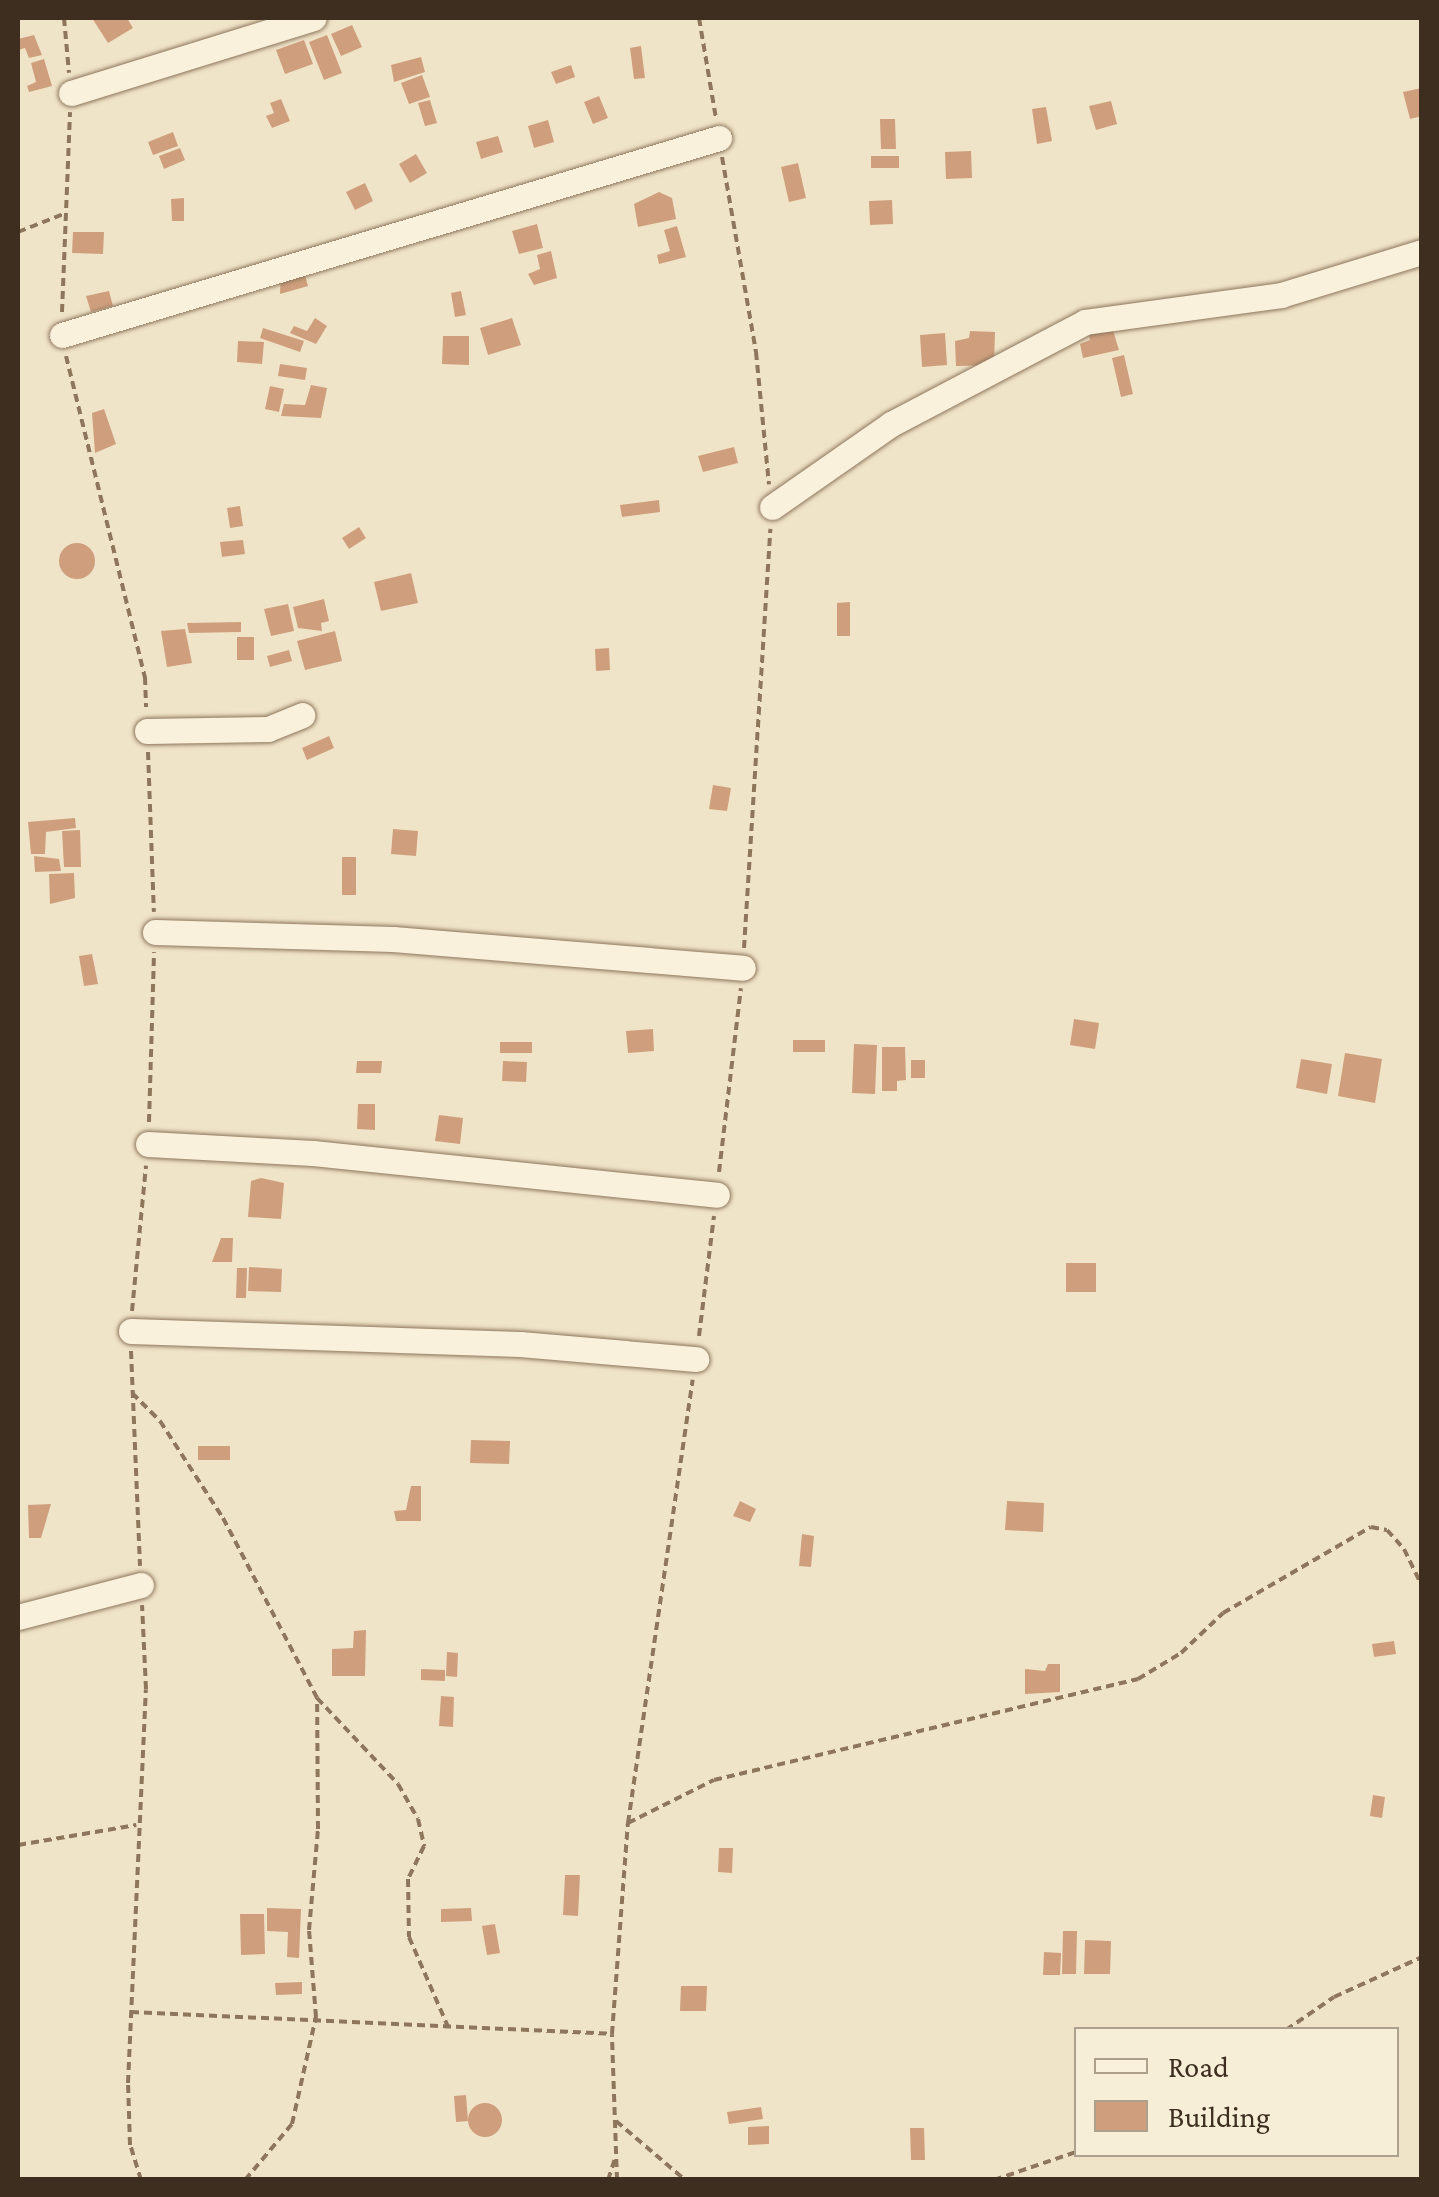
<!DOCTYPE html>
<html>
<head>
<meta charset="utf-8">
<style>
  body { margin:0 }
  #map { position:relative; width:1439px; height:2197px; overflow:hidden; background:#f0e4c8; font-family:"Crimson Pro",serif }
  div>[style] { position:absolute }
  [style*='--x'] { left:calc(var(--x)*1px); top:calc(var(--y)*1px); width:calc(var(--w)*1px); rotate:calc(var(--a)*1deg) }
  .building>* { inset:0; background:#cf9f7d }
  .round { border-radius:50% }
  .path>* { height:4px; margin-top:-2px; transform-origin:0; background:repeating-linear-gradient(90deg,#8d765c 0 8px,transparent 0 13px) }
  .roads { filter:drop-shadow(0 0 2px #8d765c) drop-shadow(0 0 2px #8d765c) }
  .minor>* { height:25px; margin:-12.5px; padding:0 12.5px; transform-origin:12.5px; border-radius:12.5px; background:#faf1dc }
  span { translate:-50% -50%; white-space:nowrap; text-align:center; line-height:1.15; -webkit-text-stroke:8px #f7eed8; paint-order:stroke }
  .frame { position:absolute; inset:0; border:20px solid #3d2e20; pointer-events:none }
  .legend { position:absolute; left:1074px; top:2027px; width:325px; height:130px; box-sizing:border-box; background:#f7eed8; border:2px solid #ada18e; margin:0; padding:12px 18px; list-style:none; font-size:30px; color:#3d2e20 }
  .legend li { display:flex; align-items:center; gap:20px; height:50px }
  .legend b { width:50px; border:2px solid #ada18e }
</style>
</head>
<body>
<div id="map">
  <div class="building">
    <i style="clip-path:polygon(92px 18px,127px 18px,133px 28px,108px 43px)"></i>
    <i style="clip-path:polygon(352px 25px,362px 47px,341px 56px,331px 34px)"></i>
    <i style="clip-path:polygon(34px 35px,42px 55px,29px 58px,25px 48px,18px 50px,18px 39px)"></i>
    <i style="clip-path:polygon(327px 35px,342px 73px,324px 80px,309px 42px)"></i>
    <i style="clip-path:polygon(304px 40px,313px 64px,285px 74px,276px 50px)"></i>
    <i style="clip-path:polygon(641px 46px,645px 78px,634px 79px,630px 48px)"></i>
    <i style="clip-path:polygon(421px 57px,425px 72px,394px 82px,391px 65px)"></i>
    <i style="clip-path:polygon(44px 59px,52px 86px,29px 92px,27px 86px,36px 82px,31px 63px)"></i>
    <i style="clip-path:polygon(571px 65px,575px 77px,556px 84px,551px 72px)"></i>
    <i style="clip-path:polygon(422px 75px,430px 97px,409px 104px,401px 83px)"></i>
    <i style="clip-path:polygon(1422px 88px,1422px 116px,1410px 119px,1403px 92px)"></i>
    <i style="clip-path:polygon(599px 96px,608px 118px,593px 124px,584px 102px)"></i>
    <i style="clip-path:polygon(281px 99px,290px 121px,272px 128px,266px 116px,274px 113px,270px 103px)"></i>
    <i style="clip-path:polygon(430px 100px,437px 123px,425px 126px,418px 103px)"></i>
    <i style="clip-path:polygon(1111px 101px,1117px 124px,1096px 130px,1089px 106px)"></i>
    <i style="clip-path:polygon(1046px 107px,1052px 141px,1037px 144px,1032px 109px)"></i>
    <i style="clip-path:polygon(880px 119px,895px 119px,896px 149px,881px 149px)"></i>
    <i style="clip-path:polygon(548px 120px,554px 142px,534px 148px,528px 126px)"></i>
    <i style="clip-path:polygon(173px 132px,178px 146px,153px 155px,148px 142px)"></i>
    <i style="clip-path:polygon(498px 136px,503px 152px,481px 159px,476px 142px)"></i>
    <i style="clip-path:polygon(180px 148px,185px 160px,164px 169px,159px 156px)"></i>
    <i style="clip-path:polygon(971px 151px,972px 178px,946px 179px,945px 152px)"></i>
    <i style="clip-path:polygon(416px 154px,427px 173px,410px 183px,399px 164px)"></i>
    <i style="clip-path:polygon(871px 156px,899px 156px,899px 168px,871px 168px)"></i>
    <i style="clip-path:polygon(798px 163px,806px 198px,789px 202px,781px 167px)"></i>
    <i style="clip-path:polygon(365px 183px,373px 201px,355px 210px,346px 192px)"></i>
    <i style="clip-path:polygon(659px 192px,672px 198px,676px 219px,638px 227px,634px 204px)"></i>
    <i style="clip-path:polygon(184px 198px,184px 221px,172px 221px,171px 199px)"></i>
    <i style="clip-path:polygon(892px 200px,893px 224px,870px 225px,869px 201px)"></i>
    <i style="clip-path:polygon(537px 224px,543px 248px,519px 254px,512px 231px)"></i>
    <i style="clip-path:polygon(677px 226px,686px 257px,659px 264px,657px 255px,670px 251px,664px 230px)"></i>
    <i style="clip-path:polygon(73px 232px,104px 232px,103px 254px,72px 253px)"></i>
    <i style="clip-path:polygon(551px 251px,557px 278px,534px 285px,528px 274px,540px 269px,537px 255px)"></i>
    <i style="clip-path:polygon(302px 265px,308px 286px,280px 294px,281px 271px)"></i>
    <i style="clip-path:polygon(109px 291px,113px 306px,91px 312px,86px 296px)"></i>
    <i style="clip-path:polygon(461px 291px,466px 315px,455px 317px,451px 293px)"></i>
    <i style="clip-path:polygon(315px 318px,327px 326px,316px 344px,290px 333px,294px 326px,307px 331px)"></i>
    <i style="clip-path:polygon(512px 318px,521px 345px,488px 355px,480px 328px)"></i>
    <i style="clip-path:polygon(1111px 324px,1119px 350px,1083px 358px,1080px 344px,1090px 340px,1088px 330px)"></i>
    <i style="clip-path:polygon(263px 328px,304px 341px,300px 352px,260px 338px)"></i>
    <i style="clip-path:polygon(970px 331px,995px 332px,994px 365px,956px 366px,955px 341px,969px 338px)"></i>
    <i style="clip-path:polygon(945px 333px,947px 365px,922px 367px,920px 335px)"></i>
    <i style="clip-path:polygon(443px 336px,469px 336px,469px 365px,442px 364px)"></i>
    <i style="clip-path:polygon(238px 341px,264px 342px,262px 364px,237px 362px)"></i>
    <i style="clip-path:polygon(1124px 355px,1133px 394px,1121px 397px,1112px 358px)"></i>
    <i style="clip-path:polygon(280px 364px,307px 368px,305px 380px,278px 376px)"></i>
    <i style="clip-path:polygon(311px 385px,327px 388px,321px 418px,281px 416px,284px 404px,305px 405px)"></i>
    <i style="clip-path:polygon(270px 386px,284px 389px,279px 412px,265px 409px)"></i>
    <i style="clip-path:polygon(104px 409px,116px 444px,95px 453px,92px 413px)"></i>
    <i style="clip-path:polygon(734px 447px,738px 463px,703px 472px,698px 456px)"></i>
    <i style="clip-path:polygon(659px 500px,660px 512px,622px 517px,620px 505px)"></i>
    <i style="clip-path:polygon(240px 506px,243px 526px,230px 528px,227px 508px)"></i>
    <i style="clip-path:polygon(359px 527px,366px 538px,349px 549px,342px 538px)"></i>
    <i style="clip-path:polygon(243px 540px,245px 554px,222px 557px,220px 542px)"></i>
    <i class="round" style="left:59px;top:543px;width:36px;height:36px"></i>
    <i style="clip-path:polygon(411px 573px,418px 603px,381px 611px,374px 582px)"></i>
    <i style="clip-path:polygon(324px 599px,329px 621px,321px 623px,322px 631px,298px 628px,293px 607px)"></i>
    <i style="clip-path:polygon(850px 602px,850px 636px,837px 636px,837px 603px)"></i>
    <i style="clip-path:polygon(288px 604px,294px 631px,271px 636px,264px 609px)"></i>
    <i style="clip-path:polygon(241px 622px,241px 632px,189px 633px,187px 623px)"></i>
    <i style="clip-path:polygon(185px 629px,192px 663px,167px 667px,161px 631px)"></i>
    <i style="clip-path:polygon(335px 631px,342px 661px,305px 670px,297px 641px)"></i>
    <i style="clip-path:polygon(237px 637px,254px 637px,254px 660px,237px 660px)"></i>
    <i style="clip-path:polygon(609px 648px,610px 670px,596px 671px,595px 649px)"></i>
    <i style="clip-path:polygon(289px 650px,292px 661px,270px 667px,267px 656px)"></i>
    <i style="clip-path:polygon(329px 736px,334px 748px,307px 760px,302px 748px)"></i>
    <i style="clip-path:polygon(713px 785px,731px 788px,727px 811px,709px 809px)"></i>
    <i style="clip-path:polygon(75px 818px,76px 828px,46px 832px,45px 854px,31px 854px,28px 822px)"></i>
    <i style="clip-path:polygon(393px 829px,418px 831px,416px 856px,391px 854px)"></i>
    <i style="clip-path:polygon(80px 830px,81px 867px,64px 867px,62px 831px)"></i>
    <i style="clip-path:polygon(34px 856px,59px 859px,61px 871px,35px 872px)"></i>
    <i style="clip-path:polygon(342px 857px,356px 857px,356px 895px,342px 895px)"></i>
    <i style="clip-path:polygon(74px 873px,75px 898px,50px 904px,49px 874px)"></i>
    <i style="clip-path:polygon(92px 954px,98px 984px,84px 986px,79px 956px)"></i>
    <i style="clip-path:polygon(1074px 1019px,1099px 1023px,1095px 1049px,1070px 1045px)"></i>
    <i style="clip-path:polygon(653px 1029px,654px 1051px,628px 1053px,626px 1031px)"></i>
    <i style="clip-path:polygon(793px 1040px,825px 1040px,825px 1052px,793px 1052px)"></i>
    <i style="clip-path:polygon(500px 1042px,532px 1042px,532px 1053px,500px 1053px)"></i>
    <i style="clip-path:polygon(854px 1044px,877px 1045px,875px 1094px,852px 1093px)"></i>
    <i style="clip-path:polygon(882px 1047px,905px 1047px,906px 1080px,897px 1081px,897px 1091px,882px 1091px)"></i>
    <i style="clip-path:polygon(1345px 1053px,1382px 1059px,1375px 1103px,1338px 1096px)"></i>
    <i style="clip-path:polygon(1301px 1059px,1332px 1064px,1327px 1094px,1296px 1088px)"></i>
    <i style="clip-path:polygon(911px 1060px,925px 1060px,925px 1078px,911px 1078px)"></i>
    <i style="clip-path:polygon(357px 1061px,382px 1061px,381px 1073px,356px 1073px)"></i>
    <i style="clip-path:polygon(503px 1061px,527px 1062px,526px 1082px,502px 1081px)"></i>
    <i style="clip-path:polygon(358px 1104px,375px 1104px,375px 1130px,357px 1129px)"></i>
    <i style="clip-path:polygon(439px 1115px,463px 1118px,460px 1144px,435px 1141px)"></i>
    <i style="clip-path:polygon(261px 1178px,284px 1183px,281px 1219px,248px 1217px,251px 1181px)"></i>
    <i style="clip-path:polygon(221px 1238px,233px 1238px,232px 1262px,212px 1262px)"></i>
    <i style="clip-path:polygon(1066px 1263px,1096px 1263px,1096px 1292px,1066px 1292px)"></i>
    <i style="clip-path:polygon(249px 1267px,282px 1269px,281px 1292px,248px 1291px)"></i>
    <i style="clip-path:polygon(237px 1268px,247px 1268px,246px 1298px,236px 1298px)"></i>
    <i style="clip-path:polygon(471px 1440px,510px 1441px,509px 1464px,470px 1463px)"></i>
    <i style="clip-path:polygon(198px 1446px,230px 1446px,230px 1460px,198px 1460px)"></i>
    <i style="clip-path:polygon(411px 1486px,421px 1486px,421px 1521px,396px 1521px,394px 1511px,406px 1510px)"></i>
    <i style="clip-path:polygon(740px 1501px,756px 1509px,750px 1522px,733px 1516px)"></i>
    <i style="clip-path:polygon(1007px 1501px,1044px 1503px,1043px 1532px,1005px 1530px)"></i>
    <i style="clip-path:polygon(51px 1504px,41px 1538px,29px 1538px,28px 1505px)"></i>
    <i style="clip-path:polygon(802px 1534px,814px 1536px,811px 1567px,799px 1566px)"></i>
    <i style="clip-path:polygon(366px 1630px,365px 1676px,332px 1676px,332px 1649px,353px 1648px,354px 1631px)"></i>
    <i style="clip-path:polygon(1394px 1641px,1396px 1654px,1374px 1657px,1372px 1644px)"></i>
    <i style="clip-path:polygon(447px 1652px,458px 1653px,457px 1677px,446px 1676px)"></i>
    <i style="clip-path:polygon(1048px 1664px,1060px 1664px,1060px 1692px,1025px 1694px,1025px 1669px,1045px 1671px)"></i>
    <i style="clip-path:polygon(421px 1669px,445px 1670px,445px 1681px,421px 1680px)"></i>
    <i style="clip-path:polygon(441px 1696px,454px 1697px,453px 1727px,439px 1726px)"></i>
    <i style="clip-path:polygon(1373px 1795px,1385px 1797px,1382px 1818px,1370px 1816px)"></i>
    <i style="clip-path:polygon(719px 1848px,733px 1848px,732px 1873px,718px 1872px)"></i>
    <i style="clip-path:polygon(565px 1875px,580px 1875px,578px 1916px,563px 1915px)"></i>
    <i style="clip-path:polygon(267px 1908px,301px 1909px,299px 1958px,287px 1957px,288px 1932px,267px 1931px)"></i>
    <i style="clip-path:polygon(471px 1908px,472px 1921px,441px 1922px,441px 1909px)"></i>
    <i style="clip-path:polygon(240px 1914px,264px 1914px,265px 1954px,241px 1955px)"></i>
    <i style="clip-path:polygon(495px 1924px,500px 1953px,487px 1955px,482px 1926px)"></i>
    <i style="clip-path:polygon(1063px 1931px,1077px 1931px,1076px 1974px,1062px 1974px)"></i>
    <i style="clip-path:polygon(1085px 1940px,1111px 1941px,1110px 1974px,1084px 1974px)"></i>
    <i style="clip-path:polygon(1044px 1952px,1061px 1953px,1060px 1975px,1043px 1975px)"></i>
    <i style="clip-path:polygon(302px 1982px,302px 1994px,276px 1995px,275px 1983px)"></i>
    <i style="clip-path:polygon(681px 1986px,707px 1986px,706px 2011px,680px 2011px)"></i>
    <i style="clip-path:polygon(466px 2095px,468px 2121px,456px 2122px,454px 2096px)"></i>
    <i class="round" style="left:468px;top:2103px;width:34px;height:34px"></i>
    <i style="clip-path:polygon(761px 2107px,763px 2119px,729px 2124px,727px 2112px)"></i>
    <i style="clip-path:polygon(769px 2126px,769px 2144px,748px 2145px,748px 2127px)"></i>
    <i style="clip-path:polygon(910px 2128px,924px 2128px,925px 2160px,911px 2160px)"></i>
  </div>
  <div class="path">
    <i style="--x:64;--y:18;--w:55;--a:84.8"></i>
    <i style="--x:699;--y:18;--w:101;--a:80.4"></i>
    <i style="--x:722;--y:157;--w:198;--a:80.1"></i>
    <i style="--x:756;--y:352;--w:133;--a:84.4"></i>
    <i style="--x:18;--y:232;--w:52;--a:-21.6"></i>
    <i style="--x:62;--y:312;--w:200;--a:-87.7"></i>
    <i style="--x:66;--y:356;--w:331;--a:76.2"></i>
    <i style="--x:145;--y:677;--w:30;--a:88"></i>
    <i style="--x:148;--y:752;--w:160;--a:87.9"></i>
    <i style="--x:744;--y:948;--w:420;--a:-86.4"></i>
    <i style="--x:149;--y:1122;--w:170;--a:-88.3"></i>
    <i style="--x:719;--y:1172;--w:185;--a:-83.2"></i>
    <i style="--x:132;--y:1311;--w:146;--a:-84.5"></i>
    <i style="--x:699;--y:1336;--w:121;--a:-82.9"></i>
    <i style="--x:131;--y:1351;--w:215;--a:87.6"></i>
    <i style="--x:132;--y:1393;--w:40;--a:45"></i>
    <i style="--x:160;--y:1421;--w:116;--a:57"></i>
    <i style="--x:223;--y:1518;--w:203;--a:62.4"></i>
    <i style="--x:317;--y:1698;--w:118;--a:46.7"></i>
    <i style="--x:398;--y:1784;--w:40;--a:60.3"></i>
    <i style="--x:418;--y:1819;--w:28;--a:77"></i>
    <i style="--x:424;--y:1846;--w:37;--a:116"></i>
    <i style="--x:408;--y:1879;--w:58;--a:89"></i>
    <i style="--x:409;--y:1937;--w:100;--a:66.5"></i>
    <i style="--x:628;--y:1823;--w:96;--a:-26.6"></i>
    <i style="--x:714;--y:1780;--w:436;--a:-13.4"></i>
    <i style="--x:1138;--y:1679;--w:50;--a:-31.2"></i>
    <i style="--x:1181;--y:1653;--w:58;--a:-43.6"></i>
    <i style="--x:1223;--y:1613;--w:171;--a:-30.2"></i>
    <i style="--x:1371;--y:1527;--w:16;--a:11"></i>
    <i style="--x:1387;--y:1530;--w:25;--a:48"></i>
    <i style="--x:1404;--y:1549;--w:41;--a:64.1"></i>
    <i style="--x:18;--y:1845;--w:120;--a:-9.6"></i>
    <i style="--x:131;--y:2012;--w:480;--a:2.6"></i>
    <i style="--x:1286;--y:2030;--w:58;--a:-34.5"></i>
    <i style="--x:1334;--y:1997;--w:97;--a:-24.4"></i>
    <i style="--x:616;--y:2121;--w:91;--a:40.5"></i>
    <i style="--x:141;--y:2180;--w:37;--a:-107"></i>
    <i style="--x:130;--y:2145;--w:62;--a:-91.8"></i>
    <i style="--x:128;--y:2083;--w:394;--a:-87.4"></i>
    <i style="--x:146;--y:1689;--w:84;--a:-92.7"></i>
    <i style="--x:245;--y:2180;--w:73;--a:-50"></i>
    <i style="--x:292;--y:2124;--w:110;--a:-77.4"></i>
    <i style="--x:316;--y:2017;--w:87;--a:-94.6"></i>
    <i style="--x:309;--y:1930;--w:101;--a:-84.9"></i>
    <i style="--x:318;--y:1829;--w:131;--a:-90.4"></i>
    <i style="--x:608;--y:2180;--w:22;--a:-72"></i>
    <i style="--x:617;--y:2180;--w:146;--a:-92"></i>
    <i style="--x:612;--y:2034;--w:212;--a:-85.7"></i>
    <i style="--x:628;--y:1823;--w:448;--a:-81.7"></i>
    <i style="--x:994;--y:2180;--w:87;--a:-18.9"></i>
  </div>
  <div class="roads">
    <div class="minor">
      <i style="--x:71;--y:93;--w:254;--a:-17.2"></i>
      <i style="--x:62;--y:335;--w:686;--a:-16.69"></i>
      <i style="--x:772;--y:507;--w:145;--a:-34.9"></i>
      <i style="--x:891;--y:424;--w:219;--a:-27.7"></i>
      <i style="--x:1085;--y:322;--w:198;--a:-7.8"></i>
      <i style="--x:1281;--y:295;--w:147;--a:-17"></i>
      <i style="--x:147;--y:731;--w:121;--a:-0.9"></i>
      <i style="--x:268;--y:729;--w:37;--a:-22"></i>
      <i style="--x:155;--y:932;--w:238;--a:1.7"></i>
      <i style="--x:393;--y:939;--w:351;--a:4.7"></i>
      <i style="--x:148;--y:1144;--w:165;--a:3.1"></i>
      <i style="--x:313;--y:1153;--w:406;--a:5.9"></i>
      <i style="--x:131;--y:1331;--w:389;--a:1.9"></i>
      <i style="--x:520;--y:1344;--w:177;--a:4.9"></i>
      <i style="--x:18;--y:1617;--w:127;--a:-14.6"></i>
    </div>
  </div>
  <div class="frame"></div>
  <ul class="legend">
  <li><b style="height:12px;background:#faf1dc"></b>Road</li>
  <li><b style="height:28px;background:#cf9f7d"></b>Building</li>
  </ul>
</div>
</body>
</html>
